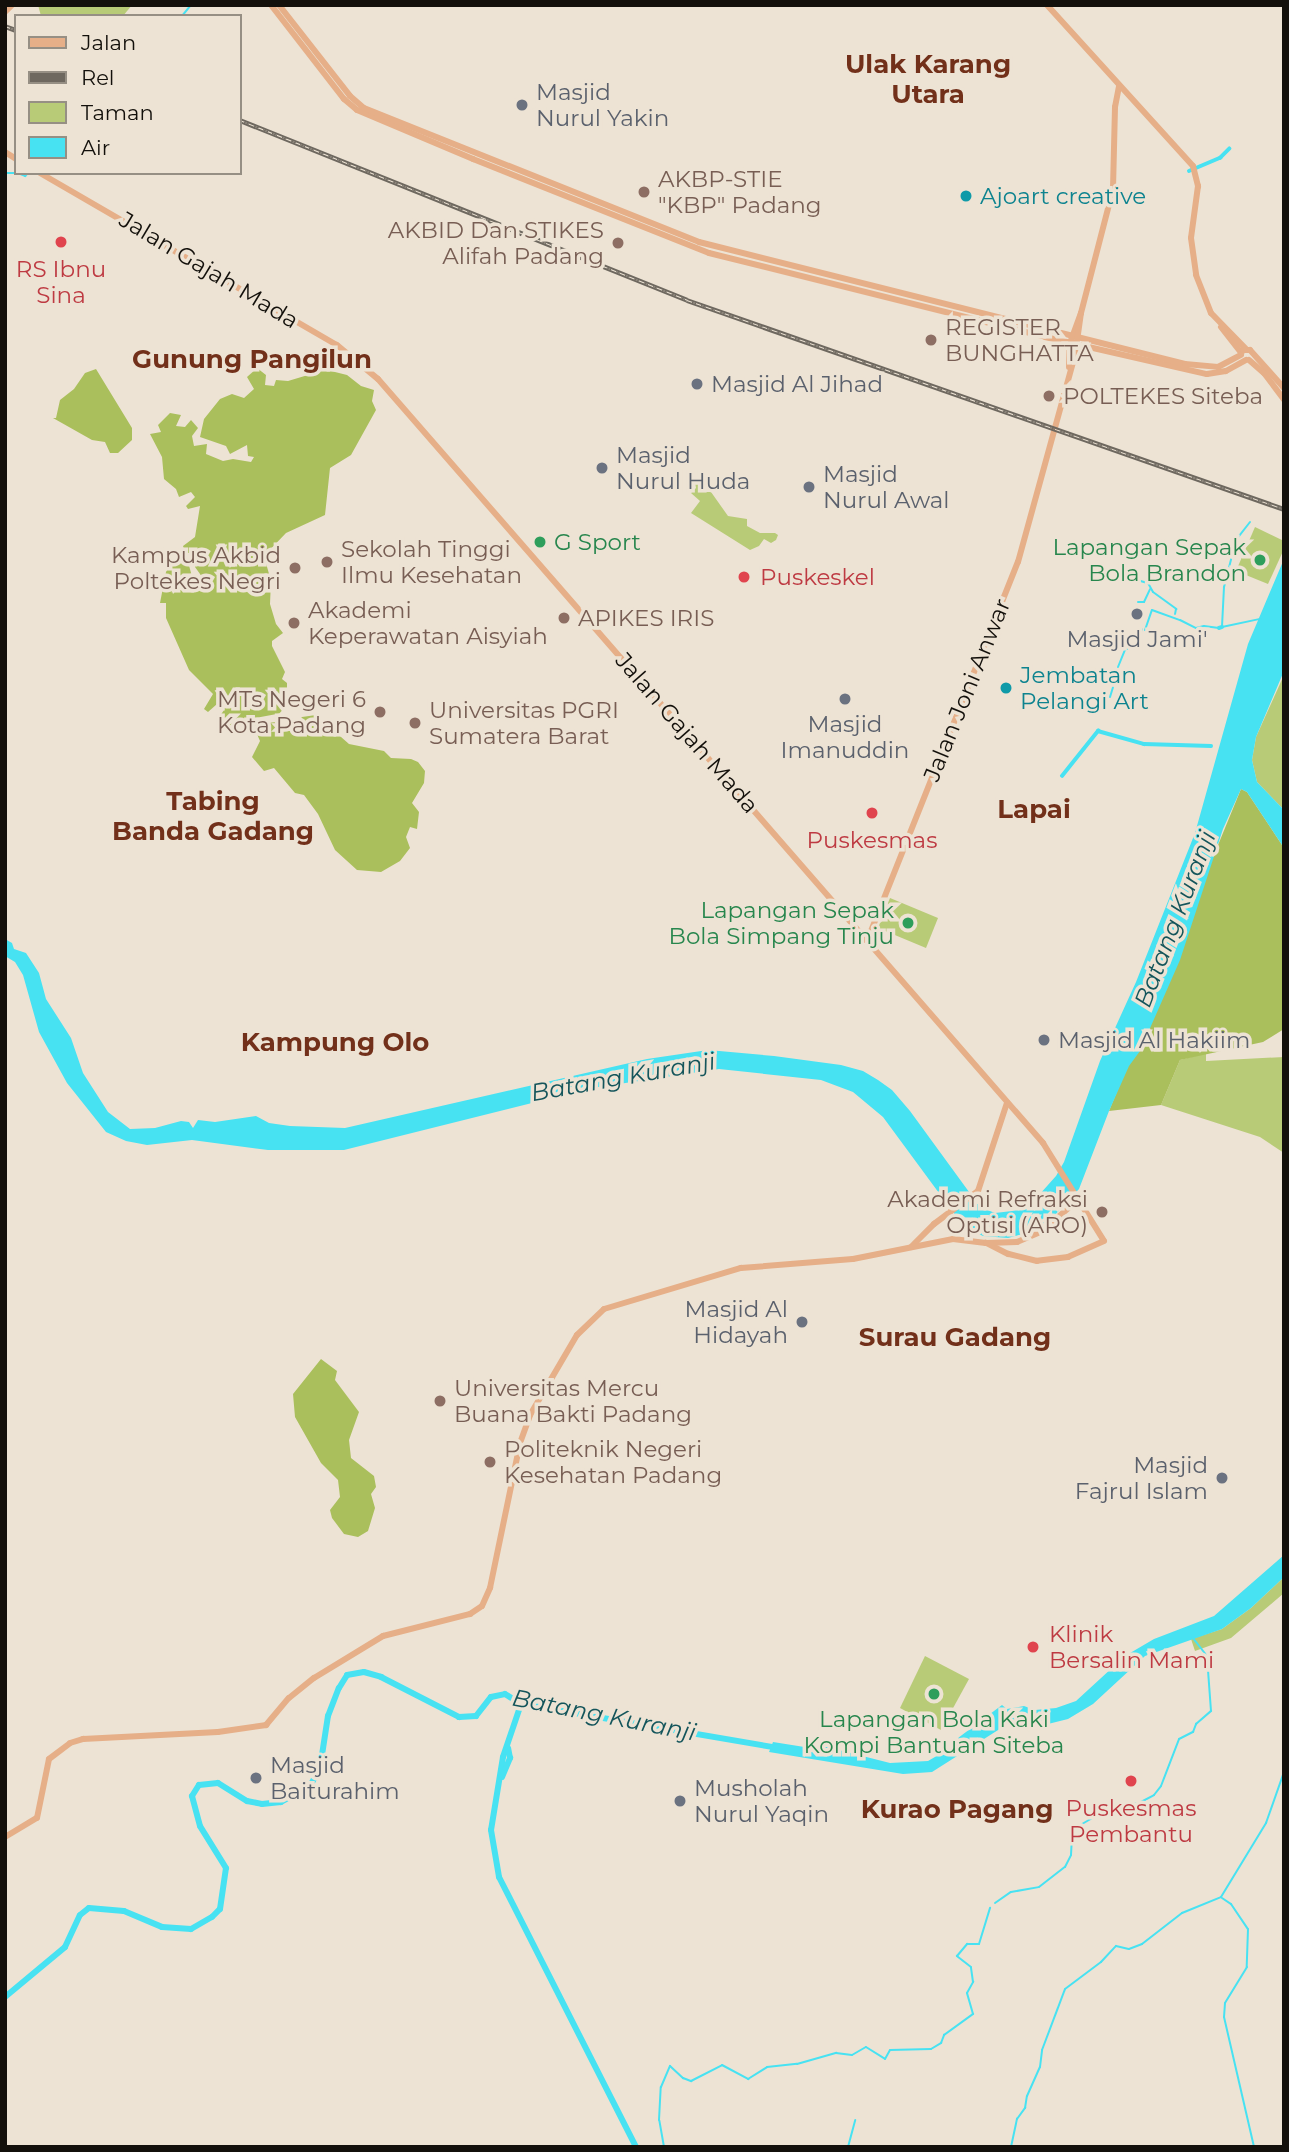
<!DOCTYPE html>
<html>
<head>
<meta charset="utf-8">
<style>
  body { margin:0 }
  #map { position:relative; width:1289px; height:2152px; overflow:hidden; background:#ede3d4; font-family:Montserrat,sans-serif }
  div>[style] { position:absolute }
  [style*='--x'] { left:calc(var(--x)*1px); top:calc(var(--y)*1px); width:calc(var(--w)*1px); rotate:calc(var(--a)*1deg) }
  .green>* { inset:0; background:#b8cb77 }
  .forest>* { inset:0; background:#aabf5c }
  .water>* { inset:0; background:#47e2f2 }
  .stream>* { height:2px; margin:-1px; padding:0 1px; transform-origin:1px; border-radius:1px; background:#47e2f2 }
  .canal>* { height:3.5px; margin:-1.75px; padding:0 1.75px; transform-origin:1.75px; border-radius:1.75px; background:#47e2f2 }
  .river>* { height:6px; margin:-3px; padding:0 3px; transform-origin:3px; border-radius:3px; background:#47e2f2 }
  .major>* { height:6px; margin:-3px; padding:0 3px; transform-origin:3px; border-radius:3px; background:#e6af88 }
  .rail>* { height:4.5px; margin-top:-2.25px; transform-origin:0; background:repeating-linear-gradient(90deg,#ede3d4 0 5px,#6e685f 0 10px); box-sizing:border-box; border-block:2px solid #6e685f }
  .dots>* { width:19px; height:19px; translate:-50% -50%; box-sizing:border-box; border:4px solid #ede3d4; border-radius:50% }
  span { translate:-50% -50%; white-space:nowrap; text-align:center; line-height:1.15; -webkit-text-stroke:7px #ede3d4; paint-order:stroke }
  .worship-label { font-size:23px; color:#5b616d }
  .left { translate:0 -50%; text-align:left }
  .right { translate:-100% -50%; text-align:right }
  .education-label { font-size:23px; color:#785e54 }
  .culture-label { font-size:23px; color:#0d838f }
  .health-label { font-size:23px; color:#be3a42 }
  .street-label { font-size:23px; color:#13100b }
  .leisure-label { font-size:23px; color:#27864d }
  .water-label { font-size:24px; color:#14555b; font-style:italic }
  .quarter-label { font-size:26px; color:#72301a; font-weight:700 }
  .frame { position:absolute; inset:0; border:7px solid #13100b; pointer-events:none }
  .legend { position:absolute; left:14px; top:14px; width:228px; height:161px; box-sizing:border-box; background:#ede3d4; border:2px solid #968f84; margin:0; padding:9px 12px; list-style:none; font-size:21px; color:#13100b }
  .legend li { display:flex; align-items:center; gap:14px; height:35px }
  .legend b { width:35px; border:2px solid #968f84 }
</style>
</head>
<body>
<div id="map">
  <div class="green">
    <i style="clip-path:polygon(38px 5px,132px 5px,123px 16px,41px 16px)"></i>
    <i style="clip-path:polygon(695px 482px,705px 488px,704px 492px,711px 492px,728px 516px,747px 519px,747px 526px,760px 533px,775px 533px,778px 535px,776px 540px,771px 543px,764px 539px,759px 546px,750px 550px,691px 513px,700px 501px,691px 493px,696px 488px)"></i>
    <i style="clip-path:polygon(1255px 527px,1284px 541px,1284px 549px,1268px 584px,1236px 571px)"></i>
    <i style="clip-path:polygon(1284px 675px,1284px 810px,1257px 782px,1252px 760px,1256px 737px)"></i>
    <i style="clip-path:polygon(890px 898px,938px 918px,926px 948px,878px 928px)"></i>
    <i style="clip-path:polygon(1206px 1053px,1206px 1061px,1284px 1057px,1284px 1153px,1260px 1137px,1161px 1105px,1180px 1060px)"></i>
    <i style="clip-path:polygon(1284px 1577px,1284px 1593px,1231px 1638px,1195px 1651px,1191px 1639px,1222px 1629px,1251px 1608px)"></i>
    <i style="clip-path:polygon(925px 1656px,969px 1679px,941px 1730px,900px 1708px)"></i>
  </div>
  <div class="forest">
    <i style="clip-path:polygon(257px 368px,266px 375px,265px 385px,274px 386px,276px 380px,288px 381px,318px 372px,319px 368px,347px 375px,361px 386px,374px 390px,372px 401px,376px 410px,351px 455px,330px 468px,325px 515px,286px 533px,264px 556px,271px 581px,270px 604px,276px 624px,283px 633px,272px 641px,272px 646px,285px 672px,282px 679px,287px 683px,287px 691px,281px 703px,282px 713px,250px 719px,230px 730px,218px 719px,224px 710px,217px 704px,208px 712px,204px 709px,213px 694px,189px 670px,166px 618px,166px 603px,160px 603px,166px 572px,172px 561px,178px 564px,187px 558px,194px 584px,205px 581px,195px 567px,196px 555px,185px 552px,183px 546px,195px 537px,200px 506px,188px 509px,186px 506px,195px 497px,191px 492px,179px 497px,176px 489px,164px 479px,162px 457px,150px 434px,161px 432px,158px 425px,170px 413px,181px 415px,176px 426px,185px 427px,191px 420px,198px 428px,192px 436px,194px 446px,207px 444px,206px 454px,223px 461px,233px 459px,251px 462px,254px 457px,248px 456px,247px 445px,230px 454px,226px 446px,200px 437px,204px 419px,220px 399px,232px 394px,244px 398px,254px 389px,247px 377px)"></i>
    <i style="clip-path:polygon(96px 369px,132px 428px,132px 440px,118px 453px,110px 453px,105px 442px,92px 440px,53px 418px,56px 418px,60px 400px,74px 389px,85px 373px)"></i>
    <i style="clip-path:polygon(316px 715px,349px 744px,384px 751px,391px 758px,411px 759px,418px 762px,425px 771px,424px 783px,412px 803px,419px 812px,417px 829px,410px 827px,406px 837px,410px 848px,400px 861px,381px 872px,357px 870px,335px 850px,318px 814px,304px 795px,295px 793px,274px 768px,264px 771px,252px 757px,260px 741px,253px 725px,276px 722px,283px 731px,290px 731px,302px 717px)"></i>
    <i style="clip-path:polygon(1241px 789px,1247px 792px,1284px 848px,1284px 1029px,1263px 1042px,1180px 1060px,1161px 1105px,1109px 1111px)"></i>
    <i style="clip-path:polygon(321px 1359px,337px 1371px,335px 1380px,359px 1412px,349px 1440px,351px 1458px,374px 1476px,376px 1487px,371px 1494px,375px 1508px,368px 1531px,358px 1537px,344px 1534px,332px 1518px,330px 1510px,340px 1497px,338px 1480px,321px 1463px,295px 1417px,293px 1394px)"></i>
  </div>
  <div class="water">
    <i style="clip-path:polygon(1284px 559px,1284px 671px,1256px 737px,1252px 760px,1257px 782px,1284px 810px,1284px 848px,1247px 792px,1241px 789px,1223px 829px,1180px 960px,1140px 1051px,1129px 1066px,1109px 1111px,1079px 1189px,1054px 1216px,1034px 1231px,1008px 1238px,983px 1236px,964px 1227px,883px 1117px,853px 1092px,821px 1080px,719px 1069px,592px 1088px,344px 1150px,268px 1150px,192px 1140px,147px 1145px,126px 1141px,106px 1132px,67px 1083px,39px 1032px,23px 975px,15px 962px,5px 956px,5px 939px,12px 943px,14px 949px,26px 953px,39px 973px,46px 999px,71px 1038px,83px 1073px,108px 1112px,130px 1129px,155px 1128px,181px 1121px,189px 1122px,193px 1128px,198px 1120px,215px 1122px,256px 1116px,269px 1123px,290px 1126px,345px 1128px,647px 1059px,708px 1050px,774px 1056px,841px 1065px,863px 1071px,878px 1080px,892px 1090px,910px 1111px,980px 1207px,995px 1213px,1012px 1211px,1025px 1207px,1039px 1195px,1056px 1176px,1064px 1162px,1100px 1061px,1136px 982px,1195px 833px,1248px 644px)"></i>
    <i style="clip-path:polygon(1284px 1555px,1284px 1577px,1251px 1608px,1222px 1629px,1145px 1656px,1093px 1704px,1068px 1719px,1044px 1725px,1023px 1717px,1017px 1718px,932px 1772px,903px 1774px,769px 1752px,773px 1742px,817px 1749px,827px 1747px,890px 1763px,928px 1761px,954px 1746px,958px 1738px,1002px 1705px,1007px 1709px,1024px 1706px,1035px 1710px,1056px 1708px,1076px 1701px,1125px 1656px,1154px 1639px,1214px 1616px)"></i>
  </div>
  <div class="stream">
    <i style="--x:182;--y:16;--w:14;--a:-51"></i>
    <i style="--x:5;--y:173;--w:11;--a:0"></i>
    <i style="--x:18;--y:173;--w:8;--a:23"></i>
    <i style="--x:25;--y:176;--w:4;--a:-45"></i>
    <i style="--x:1250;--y:522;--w:23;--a:128"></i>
    <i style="--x:1236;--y:540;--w:49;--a:104.3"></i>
    <i style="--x:1224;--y:587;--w:40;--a:92.9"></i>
    <i style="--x:1222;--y:627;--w:39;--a:-12"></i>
    <i style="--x:1126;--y:572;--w:7;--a:56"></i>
    <i style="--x:1130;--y:578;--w:19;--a:16"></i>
    <i style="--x:1148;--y:583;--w:10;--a:61"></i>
    <i style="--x:1153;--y:592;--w:29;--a:36"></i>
    <i style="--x:1176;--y:609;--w:5;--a:101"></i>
    <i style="--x:1138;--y:602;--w:6;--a:0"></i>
    <i style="--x:1144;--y:602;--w:14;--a:-65"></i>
    <i style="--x:1180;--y:620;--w:18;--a:27"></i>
    <i style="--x:1196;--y:628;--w:8;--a:-14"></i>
    <i style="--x:1204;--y:626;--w:15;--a:8"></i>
    <i style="--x:1145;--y:630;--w:21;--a:-71"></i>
    <i style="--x:1152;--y:610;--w:29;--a:20"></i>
    <i style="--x:1118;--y:667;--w:18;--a:-68"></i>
    <i style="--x:1125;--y:650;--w:13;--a:-29"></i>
    <i style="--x:1136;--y:644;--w:16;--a:-68"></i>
    <i style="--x:1114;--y:683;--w:12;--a:-76"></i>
    <i style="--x:1110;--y:697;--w:10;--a:-73"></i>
    <i style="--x:1222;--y:1898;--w:11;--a:34"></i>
    <i style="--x:1231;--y:1904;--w:30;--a:56"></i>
    <i style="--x:1248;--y:1929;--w:38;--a:92"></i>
    <i style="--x:1247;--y:1967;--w:42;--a:121.4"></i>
    <i style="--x:1225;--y:2003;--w:14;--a:94"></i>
    <i style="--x:1224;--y:2017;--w:133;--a:77"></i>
    <i style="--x:995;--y:1903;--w:19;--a:-35"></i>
    <i style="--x:1011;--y:1892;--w:28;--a:-10"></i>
    <i style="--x:1039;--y:1887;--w:33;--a:-38"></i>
    <i style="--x:1065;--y:1867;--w:13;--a:-63"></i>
    <i style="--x:1071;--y:1855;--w:21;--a:-87"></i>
    <i style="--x:1072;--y:1834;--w:14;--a:-45"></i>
    <i style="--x:1082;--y:1824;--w:30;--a:-30"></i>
    <i style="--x:1108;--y:1809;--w:32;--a:-11"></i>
    <i style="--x:1139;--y:1803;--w:17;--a:-28"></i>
    <i style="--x:1154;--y:1795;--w:11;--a:-52"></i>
    <i style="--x:1161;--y:1786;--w:50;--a:-69"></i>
    <i style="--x:1179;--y:1739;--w:16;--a:-27"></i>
    <i style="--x:1193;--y:1732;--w:9;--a:-69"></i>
    <i style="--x:1196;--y:1724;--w:20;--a:-41"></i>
    <i style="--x:1211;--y:1711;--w:55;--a:-94.2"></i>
    <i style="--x:1207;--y:1656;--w:24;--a:-128"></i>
    <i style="--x:664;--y:2147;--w:27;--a:-100"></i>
    <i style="--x:659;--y:2120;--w:33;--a:-87"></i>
    <i style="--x:661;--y:2087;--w:23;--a:-67"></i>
    <i style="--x:670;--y:2066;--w:18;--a:43"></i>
    <i style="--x:683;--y:2078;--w:9;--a:21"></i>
    <i style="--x:691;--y:2081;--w:35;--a:-27"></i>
    <i style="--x:722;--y:2065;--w:30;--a:28"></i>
    <i style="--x:748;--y:2079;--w:22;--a:-32"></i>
    <i style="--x:767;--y:2067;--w:30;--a:-6"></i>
    <i style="--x:797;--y:2064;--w:41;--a:-15.8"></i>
    <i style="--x:836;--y:2053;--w:16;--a:7"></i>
    <i style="--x:852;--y:2055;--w:16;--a:-30"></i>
    <i style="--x:866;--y:2047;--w:22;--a:32"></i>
    <i style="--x:885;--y:2059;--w:10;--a:-61"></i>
    <i style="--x:890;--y:2050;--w:41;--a:-1.4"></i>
    <i style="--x:931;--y:2049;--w:12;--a:-31"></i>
    <i style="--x:941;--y:2043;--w:9;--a:-69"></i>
    <i style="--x:944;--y:2035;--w:36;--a:-36"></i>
    <i style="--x:973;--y:2014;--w:22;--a:-106"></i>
    <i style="--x:967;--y:1993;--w:13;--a:-61"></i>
    <i style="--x:973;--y:1982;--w:15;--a:-98"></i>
    <i style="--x:971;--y:1967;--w:18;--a:-142"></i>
    <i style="--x:957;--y:1956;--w:16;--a:-50"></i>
    <i style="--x:967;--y:1944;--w:12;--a:0"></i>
    <i style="--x:979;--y:1944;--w:38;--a:-73"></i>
    <i style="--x:848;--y:2147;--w:28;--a:-75"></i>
    <i style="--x:1011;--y:2147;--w:29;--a:-78"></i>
    <i style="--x:1017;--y:2119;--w:14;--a:-54"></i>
    <i style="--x:1025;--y:2108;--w:12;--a:-81"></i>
    <i style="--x:1027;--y:2096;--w:32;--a:-66"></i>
    <i style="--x:1040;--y:2067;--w:17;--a:-83"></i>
    <i style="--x:1042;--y:2050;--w:65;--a:-69.3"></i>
    <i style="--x:1065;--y:1989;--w:45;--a:-36.9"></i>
    <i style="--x:1101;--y:1962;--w:22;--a:-47"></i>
    <i style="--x:1116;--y:1946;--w:13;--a:13"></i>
    <i style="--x:1129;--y:1949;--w:14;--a:-21"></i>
    <i style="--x:1142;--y:1944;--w:51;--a:-37.8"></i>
    <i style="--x:1182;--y:1913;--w:42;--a:-22.3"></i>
    <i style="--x:1221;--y:1897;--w:87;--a:-58.7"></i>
    <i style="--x:1266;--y:1823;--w:54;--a:-70.6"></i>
  </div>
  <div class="canal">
    <i style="--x:1189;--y:171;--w:34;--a:-23"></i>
    <i style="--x:1220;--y:158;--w:13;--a:-45"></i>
    <i style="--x:1219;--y:628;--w:3;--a:-18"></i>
    <i style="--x:1062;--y:776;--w:58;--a:-51.3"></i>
    <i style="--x:1098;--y:731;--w:48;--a:15.8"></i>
    <i style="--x:1144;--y:744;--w:67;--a:1.7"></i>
  </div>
  <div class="river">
    <i style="--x:521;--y:1704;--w:56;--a:108.8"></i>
    <i style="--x:503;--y:1757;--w:74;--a:99.3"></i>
    <i style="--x:491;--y:1830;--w:48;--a:80.3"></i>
    <i style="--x:499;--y:1877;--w:303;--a:63.1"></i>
    <i style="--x:502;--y:1777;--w:21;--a:-67"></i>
    <i style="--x:510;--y:1758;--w:10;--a:-101"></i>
    <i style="--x:5;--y:1997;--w:78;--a:-39.8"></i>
    <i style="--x:65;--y:1947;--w:35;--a:-65"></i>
    <i style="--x:80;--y:1915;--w:11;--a:-38"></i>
    <i style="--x:89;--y:1908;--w:35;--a:5"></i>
    <i style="--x:124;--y:1911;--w:41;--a:22.8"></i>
    <i style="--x:162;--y:1927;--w:29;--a:4"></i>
    <i style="--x:191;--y:1929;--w:24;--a:-30"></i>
    <i style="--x:212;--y:1917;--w:11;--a:-45"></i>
    <i style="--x:220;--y:1909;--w:41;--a:-81.7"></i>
    <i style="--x:226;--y:1868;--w:49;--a:-121.8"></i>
    <i style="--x:200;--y:1826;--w:31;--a:-105"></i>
    <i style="--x:192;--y:1796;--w:13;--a:-58"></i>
    <i style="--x:199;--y:1785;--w:19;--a:-6"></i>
    <i style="--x:218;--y:1783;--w:34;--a:32"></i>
    <i style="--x:247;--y:1801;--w:15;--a:11"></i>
    <i style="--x:262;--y:1804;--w:19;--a:-6"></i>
    <i style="--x:281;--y:1802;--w:33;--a:-29"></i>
    <i style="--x:310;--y:1786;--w:21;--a:-61"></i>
    <i style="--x:320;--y:1768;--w:53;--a:-81.3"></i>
    <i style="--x:328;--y:1716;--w:30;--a:-69"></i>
    <i style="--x:339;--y:1688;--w:15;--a:-58"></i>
    <i style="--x:347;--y:1675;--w:17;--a:-10"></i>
    <i style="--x:364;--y:1672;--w:18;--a:16"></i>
    <i style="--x:381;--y:1677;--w:88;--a:27.1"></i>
    <i style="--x:459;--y:1717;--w:17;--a:-3"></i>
    <i style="--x:476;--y:1716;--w:24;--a:-52"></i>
    <i style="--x:491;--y:1697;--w:14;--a:-12"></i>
    <i style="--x:505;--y:1694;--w:19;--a:32"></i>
    <i style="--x:521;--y:1704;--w:262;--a:9.7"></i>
  </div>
  <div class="major">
    <i style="--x:271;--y:5;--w:119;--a:52.2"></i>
    <i style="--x:344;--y:99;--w:17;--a:40"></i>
    <i style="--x:357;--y:110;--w:126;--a:22.9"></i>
    <i style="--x:473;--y:159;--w:254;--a:21.7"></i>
    <i style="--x:709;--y:253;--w:346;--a:14"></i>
    <i style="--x:1045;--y:337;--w:166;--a:12.9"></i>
    <i style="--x:1207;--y:374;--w:19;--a:-9"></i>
    <i style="--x:1226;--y:371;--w:23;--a:-29"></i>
    <i style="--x:279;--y:5;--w:115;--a:52"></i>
    <i style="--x:350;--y:96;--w:18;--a:41"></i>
    <i style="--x:364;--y:108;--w:361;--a:21.8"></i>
    <i style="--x:699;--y:242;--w:501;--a:14.09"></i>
    <i style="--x:1185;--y:364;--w:33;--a:5"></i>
    <i style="--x:1218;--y:367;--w:26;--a:-28"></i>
    <i style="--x:1047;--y:5;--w:217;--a:47.8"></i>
    <i style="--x:1193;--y:166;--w:21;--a:76"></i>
    <i style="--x:1198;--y:186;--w:52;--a:97.7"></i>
    <i style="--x:1191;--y:238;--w:37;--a:82"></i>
    <i style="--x:1196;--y:275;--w:41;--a:68.5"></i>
    <i style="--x:1211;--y:313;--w:50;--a:45.8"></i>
    <i style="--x:5;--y:12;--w:10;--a:-45"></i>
    <i style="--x:5;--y:152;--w:13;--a:32"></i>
    <i style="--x:40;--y:173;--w:343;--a:30.1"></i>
    <i style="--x:337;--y:345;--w:53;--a:39.7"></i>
    <i style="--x:378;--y:379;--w:1013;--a:48.96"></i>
    <i style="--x:1043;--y:1143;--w:115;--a:58.1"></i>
    <i style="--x:1104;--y:1241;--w:39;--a:156"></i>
    <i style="--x:1068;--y:1257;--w:31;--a:173"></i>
    <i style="--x:1037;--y:1261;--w:30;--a:-166"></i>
    <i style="--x:1008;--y:1254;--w:25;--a:-153"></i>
    <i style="--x:1221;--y:327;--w:33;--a:52"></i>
    <i style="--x:1243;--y:350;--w:7;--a:0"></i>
    <i style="--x:1250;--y:350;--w:51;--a:48.2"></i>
    <i style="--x:1249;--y:360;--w:20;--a:41"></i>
    <i style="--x:1264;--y:373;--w:34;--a:53"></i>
    <i style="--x:1069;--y:367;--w:24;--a:-88"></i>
    <i style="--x:1070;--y:343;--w:32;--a:-70"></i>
    <i style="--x:1081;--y:313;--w:128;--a:-75.5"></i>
    <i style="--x:1113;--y:189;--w:82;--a:-88.6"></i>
    <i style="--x:1115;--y:107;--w:21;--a:-79"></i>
    <i style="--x:867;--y:941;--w:408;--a:-68.3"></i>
    <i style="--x:1018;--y:562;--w:215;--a:-74.6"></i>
    <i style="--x:1075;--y:355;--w:42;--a:-81.9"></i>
    <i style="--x:911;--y:1247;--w:33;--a:-45"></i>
    <i style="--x:934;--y:1224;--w:55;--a:-36.9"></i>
    <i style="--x:978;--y:1191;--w:93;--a:-71.8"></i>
    <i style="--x:5;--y:1837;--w:37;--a:-31"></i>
    <i style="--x:37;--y:1818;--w:60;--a:-78.5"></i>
    <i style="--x:49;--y:1759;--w:26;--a:-37"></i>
    <i style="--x:70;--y:1743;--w:14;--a:-17"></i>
    <i style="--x:83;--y:1739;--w:135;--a:-3"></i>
    <i style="--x:218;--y:1732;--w:49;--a:-8.3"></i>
    <i style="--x:266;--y:1725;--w:35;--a:-50"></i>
    <i style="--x:289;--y:1698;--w:32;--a:-39"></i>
    <i style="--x:314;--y:1678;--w:81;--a:-31.3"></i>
    <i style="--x:383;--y:1636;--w:90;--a:-14.2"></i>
    <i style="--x:470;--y:1614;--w:14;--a:-34"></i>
    <i style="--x:482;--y:1606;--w:20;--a:-66"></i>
    <i style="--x:490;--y:1588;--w:148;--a:-78.3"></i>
    <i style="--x:520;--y:1443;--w:30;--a:-70"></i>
    <i style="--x:530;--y:1415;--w:93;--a:-59.6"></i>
    <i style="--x:577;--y:1335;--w:37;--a:-44"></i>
    <i style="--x:604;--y:1309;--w:143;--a:-16.7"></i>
    <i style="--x:741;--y:1268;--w:112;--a:-4.6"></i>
    <i style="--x:853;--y:1259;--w:102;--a:-11.3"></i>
    <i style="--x:953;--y:1239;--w:33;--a:7"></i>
    <i style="--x:986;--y:1243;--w:31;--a:-2"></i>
    <i style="--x:1017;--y:1242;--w:26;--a:-23"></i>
    <i style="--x:1041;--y:1232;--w:52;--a:-41.1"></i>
  </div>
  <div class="rail">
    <i style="--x:5;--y:26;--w:12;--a:20"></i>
    <i style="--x:240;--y:120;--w:482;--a:21.9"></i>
    <i style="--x:687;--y:300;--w:633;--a:19.29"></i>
  </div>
  <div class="dots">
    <i style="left:522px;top:105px;background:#6b7280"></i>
    <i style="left:644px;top:192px;background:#8d6e63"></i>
    <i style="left:966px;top:196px;background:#0f9aa8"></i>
    <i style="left:61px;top:242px;background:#e0444e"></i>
    <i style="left:618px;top:243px;background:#8d6e63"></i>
    <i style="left:931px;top:340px;background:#8d6e63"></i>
    <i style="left:697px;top:384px;background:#6b7280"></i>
    <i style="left:1049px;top:396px;background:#8d6e63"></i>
    <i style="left:602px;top:468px;background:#6b7280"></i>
    <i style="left:809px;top:487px;background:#6b7280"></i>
    <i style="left:540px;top:542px;background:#2e9e5b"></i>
    <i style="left:1260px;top:560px;background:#2e9e5b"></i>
    <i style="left:327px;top:562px;background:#8d6e63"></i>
    <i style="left:295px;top:568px;background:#8d6e63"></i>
    <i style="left:744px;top:577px;background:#e0444e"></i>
    <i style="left:1137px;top:614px;background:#6b7280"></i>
    <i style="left:564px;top:618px;background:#8d6e63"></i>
    <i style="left:294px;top:623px;background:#8d6e63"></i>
    <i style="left:1006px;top:688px;background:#0f9aa8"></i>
    <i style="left:845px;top:699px;background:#6b7280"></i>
    <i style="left:380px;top:712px;background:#8d6e63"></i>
    <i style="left:415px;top:723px;background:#8d6e63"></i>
    <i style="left:872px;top:813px;background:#e0444e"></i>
    <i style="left:908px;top:923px;background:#2e9e5b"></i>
    <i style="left:1044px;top:1040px;background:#6b7280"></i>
    <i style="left:1102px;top:1212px;background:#8d6e63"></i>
    <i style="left:802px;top:1322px;background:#6b7280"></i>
    <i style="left:440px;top:1401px;background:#8d6e63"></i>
    <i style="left:490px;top:1462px;background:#8d6e63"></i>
    <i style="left:1222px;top:1478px;background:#6b7280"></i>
    <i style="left:1033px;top:1647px;background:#e0444e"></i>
    <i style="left:934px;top:1694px;background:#2e9e5b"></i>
    <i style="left:256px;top:1778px;background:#6b7280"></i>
    <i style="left:1131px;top:1781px;background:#e0444e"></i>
    <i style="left:680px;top:1801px;background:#6b7280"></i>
  </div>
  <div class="worship-label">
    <span class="left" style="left:536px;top:105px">Masjid<br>Nurul Yakin</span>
    <span class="left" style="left:711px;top:384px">Masjid Al Jihad</span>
    <span class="left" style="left:616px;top:468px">Masjid<br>Nurul Huda</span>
    <span class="left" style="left:823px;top:487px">Masjid<br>Nurul Awal</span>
    <span style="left:1137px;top:639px">Masjid Jami'</span>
    <span style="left:845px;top:737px">Masjid<br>Imanuddin</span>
    <span class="left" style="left:1058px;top:1040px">Masjid Al Hakiim</span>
    <span class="right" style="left:788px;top:1322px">Masjid Al<br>Hidayah</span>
    <span class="right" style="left:1208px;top:1478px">Masjid<br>Fajrul Islam</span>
    <span class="left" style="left:270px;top:1778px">Masjid<br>Baiturahim</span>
    <span class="left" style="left:694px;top:1801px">Musholah<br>Nurul Yaqin</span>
  </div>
  <div class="education-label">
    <span class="left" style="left:658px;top:192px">AKBP-STIE<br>"KBP" Padang</span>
    <span class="right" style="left:604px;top:243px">AKBID Dan STIKES<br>Alifah Padang</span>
    <span class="left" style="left:945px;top:340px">REGISTER<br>BUNGHATTA</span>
    <span class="left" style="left:1063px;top:396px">POLTEKES Siteba</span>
    <span class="left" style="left:341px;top:562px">Sekolah Tinggi<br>Ilmu Kesehatan</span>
    <span class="right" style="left:281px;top:568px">Kampus Akbid<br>Poltekes Negri</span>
    <span class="left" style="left:308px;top:623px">Akademi<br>Keperawatan Aisyiah</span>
    <span class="left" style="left:578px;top:618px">APIKES IRIS</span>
    <span class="right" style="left:366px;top:712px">MTs Negeri 6<br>Kota Padang</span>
    <span class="left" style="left:429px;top:723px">Universitas PGRI<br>Sumatera Barat</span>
    <span class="right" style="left:1088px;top:1212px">Akademi Refraksi<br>Optisi (ARO)</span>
    <span class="left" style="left:454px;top:1401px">Universitas Mercu<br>Buana Bakti Padang</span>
    <span class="left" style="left:504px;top:1462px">Politeknik Negeri<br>Kesehatan Padang</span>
  </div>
  <div class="culture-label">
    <span class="left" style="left:980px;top:196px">Ajoart creative</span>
    <span class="left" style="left:1020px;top:688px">Jembatan<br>Pelangi Art</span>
  </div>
  <div class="health-label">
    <span style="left:61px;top:282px">RS Ibnu<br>Sina</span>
    <span class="left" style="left:760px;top:577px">Puskeskel</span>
    <span style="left:872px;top:840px">Puskesmas</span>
    <span class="left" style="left:1049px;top:1647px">Klinik<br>Bersalin Mami</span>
    <span style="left:1131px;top:1821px">Puskesmas<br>Pembantu</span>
  </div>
  <div class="street-label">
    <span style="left:209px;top:270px;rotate:31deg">Jalan Gajah Mada</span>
    <span style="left:967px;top:690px;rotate:-68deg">Jalan Joni Anwar</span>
    <span style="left:687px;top:733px;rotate:49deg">Jalan Gajah Mada</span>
  </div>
  <div class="leisure-label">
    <span class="left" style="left:554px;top:542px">G Sport</span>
    <span class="right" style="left:1246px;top:560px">Lapangan Sepak<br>Bola Brandon</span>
    <span class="right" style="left:894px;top:923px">Lapangan Sepak<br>Bola Simpang Tinju</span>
    <span style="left:934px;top:1732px">Lapangan Bola Kaki<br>Kompi Bantuan Siteba</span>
  </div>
  <div class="water-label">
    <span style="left:1175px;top:919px;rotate:-69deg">Batang Kuranji</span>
    <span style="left:623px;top:1077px;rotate:-10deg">Batang Kuranji</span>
    <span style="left:604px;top:1715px;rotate:11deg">Batang Kuranji</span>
  </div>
  <div class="quarter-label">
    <span style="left:928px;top:80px">Ulak Karang<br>Utara</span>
    <span style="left:252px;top:360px">Gunung Pangilun</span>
    <span style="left:213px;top:817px">Tabing<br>Banda Gadang</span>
    <span style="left:1034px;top:810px">Lapai</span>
    <span style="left:335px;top:1043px">Kampung Olo</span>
    <span style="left:955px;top:1338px">Surau Gadang</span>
    <span style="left:957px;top:1810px">Kurao Pagang</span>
  </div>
  <div class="frame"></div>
  <ul class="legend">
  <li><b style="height:9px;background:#e6af88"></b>Jalan</li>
  <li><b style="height:9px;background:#6e685f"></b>Rel</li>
  <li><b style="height:19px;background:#b8cb77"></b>Taman</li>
  <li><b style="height:19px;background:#47e2f2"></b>Air</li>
  </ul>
</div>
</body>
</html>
